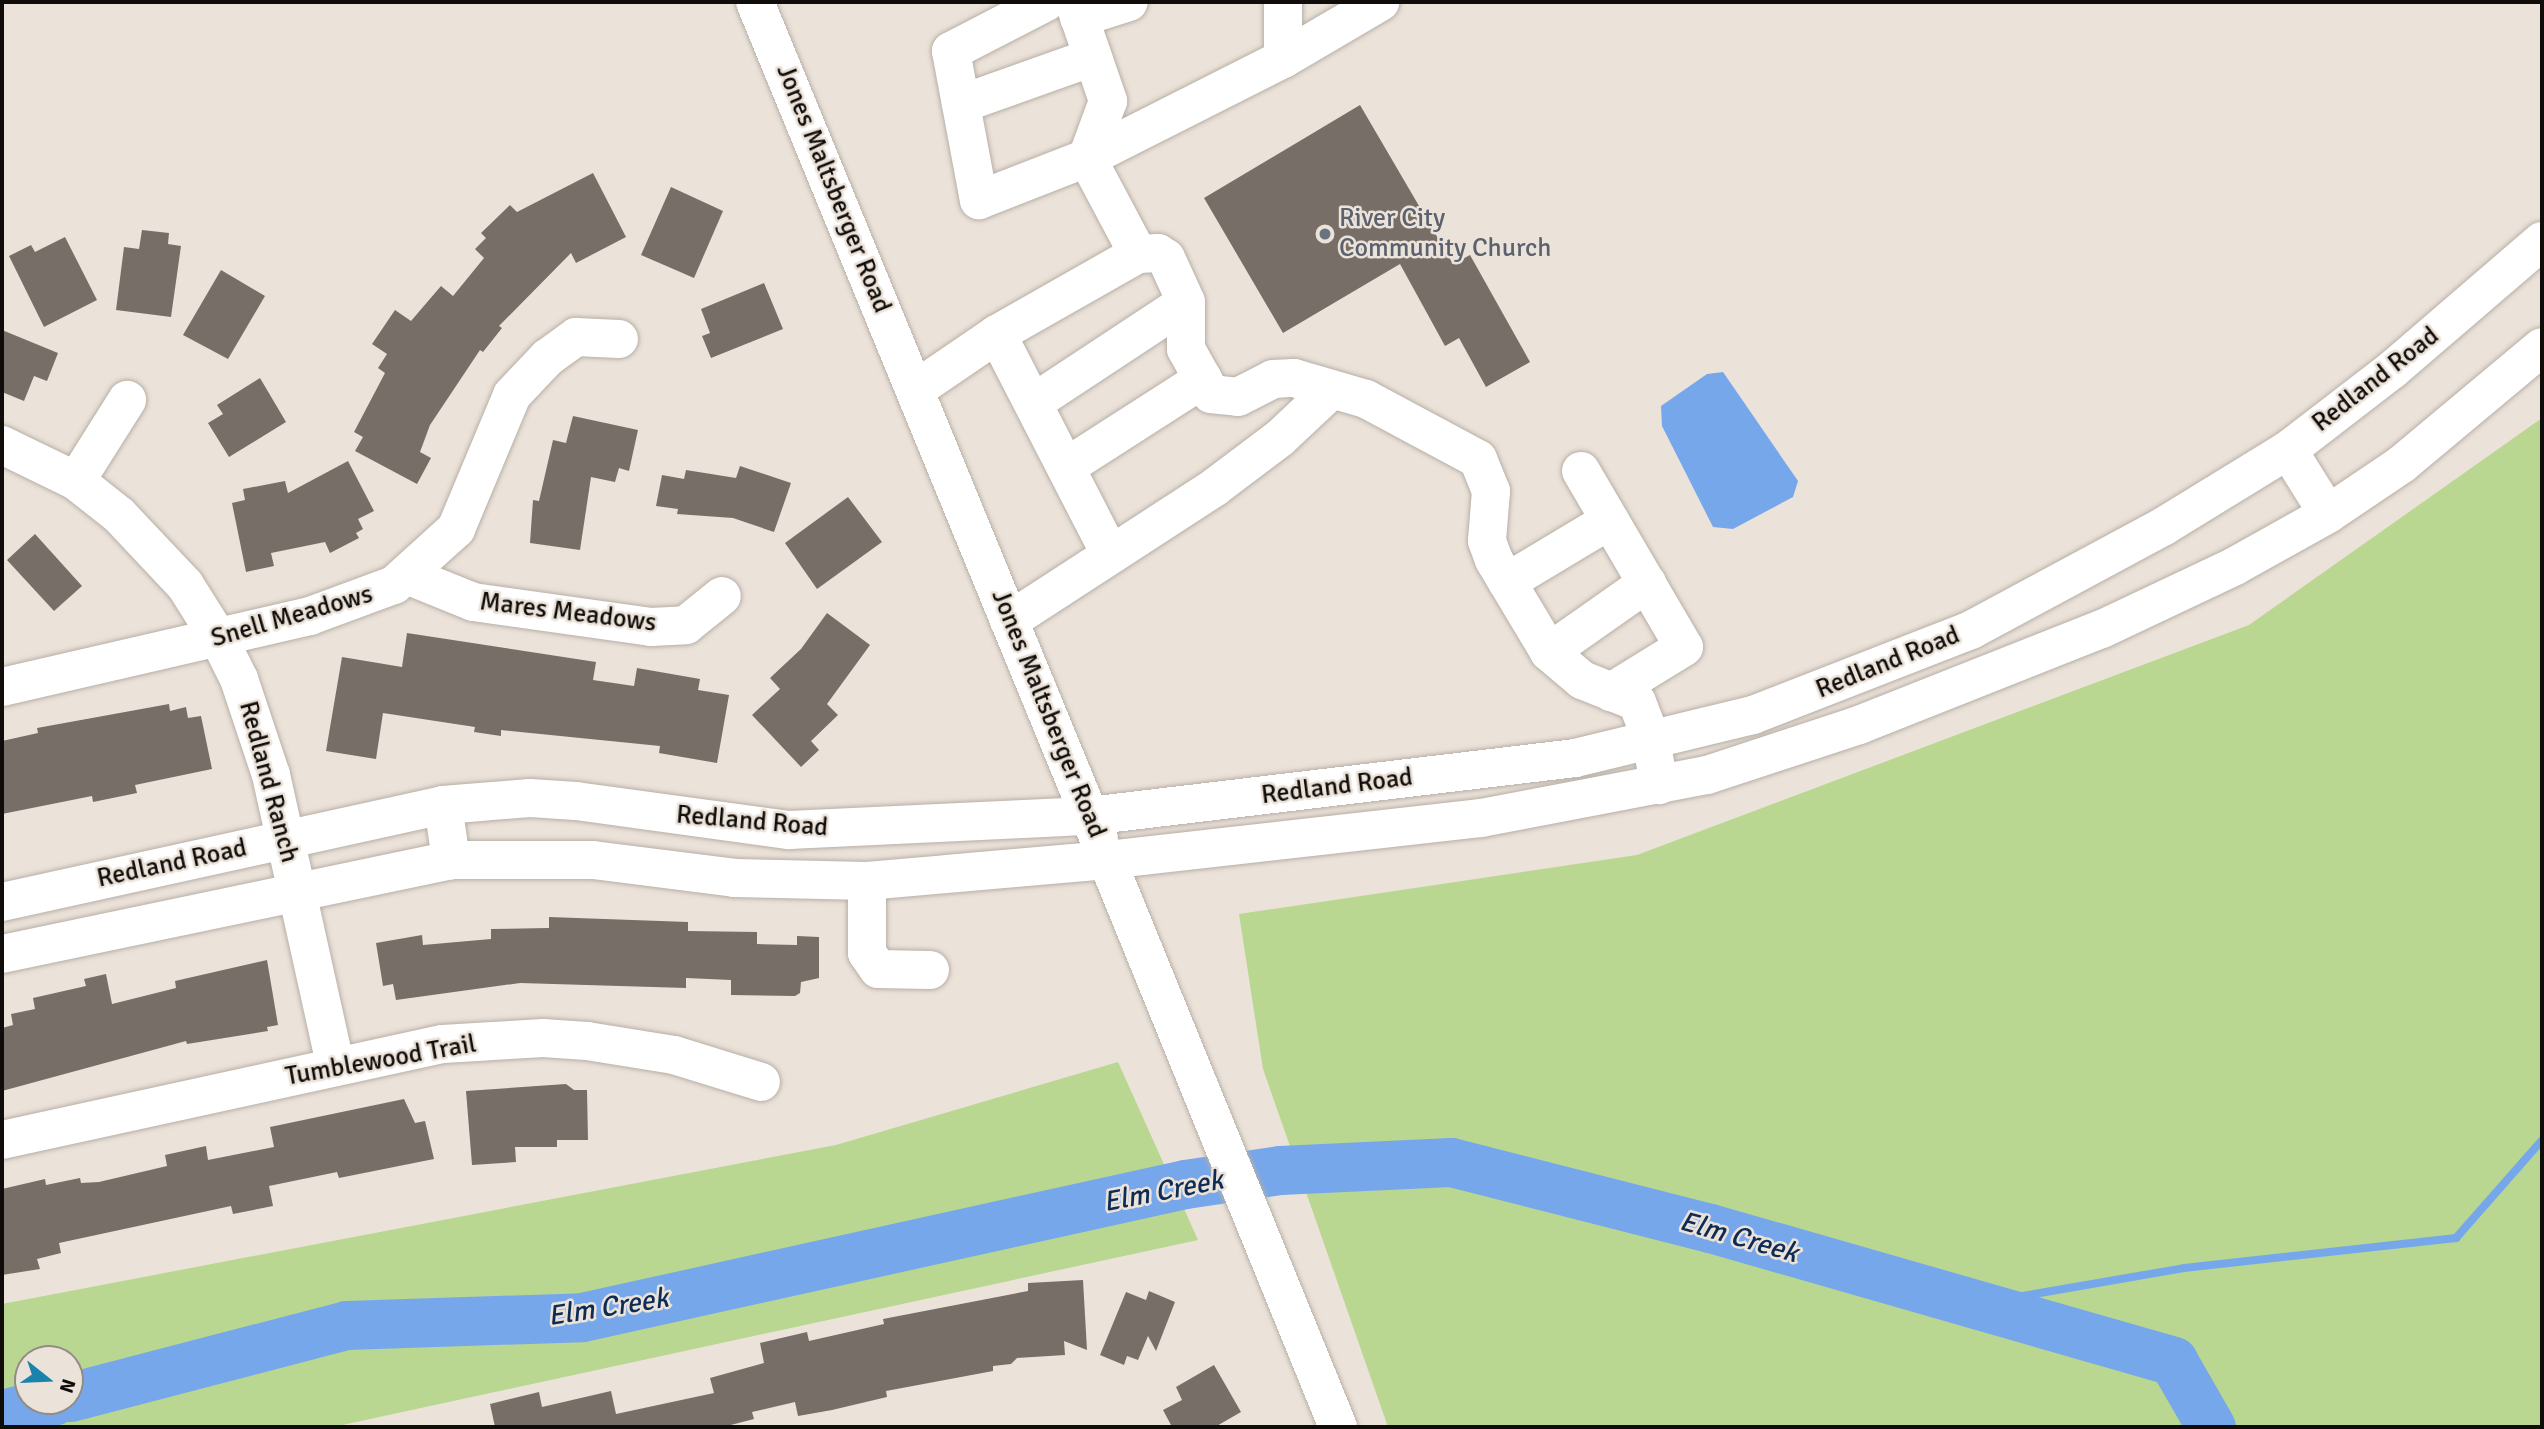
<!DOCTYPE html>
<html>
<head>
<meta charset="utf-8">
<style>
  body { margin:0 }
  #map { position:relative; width:2544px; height:1429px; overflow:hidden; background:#ebe2d9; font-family:Signika,sans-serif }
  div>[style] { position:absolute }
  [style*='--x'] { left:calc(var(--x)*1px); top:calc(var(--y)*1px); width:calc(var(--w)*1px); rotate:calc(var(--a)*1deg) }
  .green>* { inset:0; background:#bad791 }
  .water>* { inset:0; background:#77a7eb }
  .stream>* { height:8px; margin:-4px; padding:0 4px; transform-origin:4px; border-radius:4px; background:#77a7eb }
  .river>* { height:49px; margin:-24.5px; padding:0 24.5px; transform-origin:24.5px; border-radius:24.5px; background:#77a7eb }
  .building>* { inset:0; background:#786e68 }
  .roads { filter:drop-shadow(0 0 2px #b7afa6) drop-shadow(0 0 2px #b7afa6) }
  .minor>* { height:38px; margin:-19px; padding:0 19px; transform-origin:19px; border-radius:19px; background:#fff }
  .major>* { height:38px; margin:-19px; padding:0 19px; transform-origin:19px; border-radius:19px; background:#fff }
  .dots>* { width:19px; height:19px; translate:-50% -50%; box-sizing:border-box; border:4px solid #ebe2d9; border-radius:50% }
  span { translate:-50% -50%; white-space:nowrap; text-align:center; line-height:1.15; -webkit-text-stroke:5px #ebe2d9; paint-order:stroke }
  .street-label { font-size:26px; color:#0f0c09 }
  .worship-label { font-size:26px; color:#5b616d }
  .left { translate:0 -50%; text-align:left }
  .water-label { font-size:28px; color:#0c2b55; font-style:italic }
  .frame { position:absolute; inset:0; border:4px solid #0f0c09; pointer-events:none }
  .north { position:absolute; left:14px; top:1345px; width:70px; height:70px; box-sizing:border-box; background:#ebe2d9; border:2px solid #938c86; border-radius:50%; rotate:108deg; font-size:19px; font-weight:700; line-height:28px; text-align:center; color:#0f0c09 }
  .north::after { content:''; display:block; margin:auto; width:24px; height:32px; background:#1983ac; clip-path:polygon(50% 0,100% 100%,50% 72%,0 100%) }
</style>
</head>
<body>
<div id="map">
  <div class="green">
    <i style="clip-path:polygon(2542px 418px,2542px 1427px,1388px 1427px,1263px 1069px,1239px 914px,1637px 855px,2249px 625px)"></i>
    <i style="clip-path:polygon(evenodd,1118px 1062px,1198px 1240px,333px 1427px,2px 1427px,2px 1304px,836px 1145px,1118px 1062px,28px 1359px,70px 1359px,70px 1401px,28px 1401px,28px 1359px)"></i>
  </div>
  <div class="water">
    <i style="clip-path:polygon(1723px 372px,1798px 481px,1793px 497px,1733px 529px,1713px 527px,1662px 426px,1661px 406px,1707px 374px)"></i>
  </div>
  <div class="stream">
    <i style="--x:1976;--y:1304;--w:211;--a:-9.8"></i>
    <i style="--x:2184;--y:1268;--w:274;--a:-6.3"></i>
    <i style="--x:2456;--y:1238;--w:130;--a:-48.7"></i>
  </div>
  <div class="river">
    <i style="--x:70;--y:1397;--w:285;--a:-14.6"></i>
    <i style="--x:346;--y:1325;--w:236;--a:-1.9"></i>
    <i style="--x:582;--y:1317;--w:617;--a:-12.44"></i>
    <i style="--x:1185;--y:1184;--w:96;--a:-8.4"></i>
    <i style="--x:1280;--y:1170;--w:171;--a:-2.7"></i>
    <i style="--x:1451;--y:1162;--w:267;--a:14.3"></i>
    <i style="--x:1710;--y:1228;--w:482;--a:16"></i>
    <i style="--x:2173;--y:1361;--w:76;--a:60.1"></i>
    <i style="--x:2;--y:1414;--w:53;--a:-14.3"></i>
  </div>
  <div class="building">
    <i style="clip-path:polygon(1360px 105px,1453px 264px,1470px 255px,1530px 362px,1486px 387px,1459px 338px,1445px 346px,1400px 264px,1283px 333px,1204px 198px)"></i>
    <i style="clip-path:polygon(593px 173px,626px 237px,576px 263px,571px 253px,499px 326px,502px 328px,483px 352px,480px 350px,430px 425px,420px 452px,431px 458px,417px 484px,355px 451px,363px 437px,354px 432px,385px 373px,378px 368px,387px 354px,372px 344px,395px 310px,411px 321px,441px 286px,453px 296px,484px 258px,475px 249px,486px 238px,481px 233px,510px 205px,517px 212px)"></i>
    <i style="clip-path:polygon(671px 187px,723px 211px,694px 278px,641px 255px)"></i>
    <i style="clip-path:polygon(142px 230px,169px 233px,168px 244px,181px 246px,171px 317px,116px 310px,124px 247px,139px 249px)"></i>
    <i style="clip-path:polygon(65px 237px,97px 300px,44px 327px,9px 256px,31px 245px,35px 252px)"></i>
    <i style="clip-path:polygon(221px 270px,265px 296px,228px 359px,183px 335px)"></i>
    <i style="clip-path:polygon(764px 283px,783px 329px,711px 358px,702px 336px,710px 333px,701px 309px)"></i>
    <i style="clip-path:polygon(2px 330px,58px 353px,47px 381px,34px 376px,24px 401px,2px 392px)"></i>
    <i style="clip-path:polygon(260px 378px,286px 422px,229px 457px,208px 423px,223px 414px,217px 405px)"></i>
    <i style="clip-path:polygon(573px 416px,638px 430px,629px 471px,619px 468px,615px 482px,591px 477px,580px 550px,530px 543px,533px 500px,539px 501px,553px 440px,566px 443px)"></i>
    <i style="clip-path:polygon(348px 461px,374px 511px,358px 519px,363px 529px,356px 533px,359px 538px,330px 553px,325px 542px,271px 553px,274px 566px,246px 572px,232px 503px,245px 500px,243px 489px,285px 481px,288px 493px)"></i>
    <i style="clip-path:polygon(740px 466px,791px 483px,774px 532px,733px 518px,677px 514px,678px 509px,656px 506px,662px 475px,684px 479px,686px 470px,736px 478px)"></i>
    <i style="clip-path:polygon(848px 497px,882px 542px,817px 589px,785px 543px)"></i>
    <i style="clip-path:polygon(35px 534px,82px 586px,54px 611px,7px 560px)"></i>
    <i style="clip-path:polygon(827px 613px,870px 645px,827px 704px,838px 715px,811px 741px,819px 750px,801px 767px,752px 715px,780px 689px,770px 678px,801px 649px)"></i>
    <i style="clip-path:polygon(407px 633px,596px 662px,593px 680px,634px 686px,637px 668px,700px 679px,698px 690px,729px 695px,717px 763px,659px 753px,660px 746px,501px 730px,501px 736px,474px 732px,475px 727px,383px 713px,376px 759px,326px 751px,342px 657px,402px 667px)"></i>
    <i style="clip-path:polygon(169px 704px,170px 711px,186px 707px,188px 718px,201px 716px,212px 769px,135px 785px,137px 793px,93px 802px,92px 796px,2px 814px,2px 741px,38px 733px,37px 728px)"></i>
    <i style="clip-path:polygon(549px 917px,688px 922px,688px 931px,757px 932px,757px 944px,797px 945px,797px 936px,819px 937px,819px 978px,801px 982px,800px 993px,795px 996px,731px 995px,731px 980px,686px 978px,686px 988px,520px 983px,396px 1000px,393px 984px,383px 986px,376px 943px,422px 935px,423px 945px,491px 939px,491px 929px,549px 928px)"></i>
    <i style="clip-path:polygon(267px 960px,278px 1025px,267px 1027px,268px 1031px,187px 1044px,186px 1041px,2px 1091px,2px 1028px,13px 1025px,11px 1014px,35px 1009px,33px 998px,86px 986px,84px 979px,106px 974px,112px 1004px,176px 988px,175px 981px)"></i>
    <i style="clip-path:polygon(566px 1084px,574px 1090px,587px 1090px,588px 1140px,557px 1140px,557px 1147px,515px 1147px,516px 1162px,472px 1165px,466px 1091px)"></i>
    <i style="clip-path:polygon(404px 1099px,415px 1123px,425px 1121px,434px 1159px,339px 1178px,337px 1172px,269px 1186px,273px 1206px,233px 1214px,231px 1206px,59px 1243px,61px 1253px,37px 1259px,40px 1269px,2px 1275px,2px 1189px,45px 1179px,46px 1185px,80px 1178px,81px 1183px,99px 1182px,167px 1166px,165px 1155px,206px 1146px,208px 1160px,274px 1147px,270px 1127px)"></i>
    <i style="clip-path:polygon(1083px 1280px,1087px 1350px,1064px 1341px,1065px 1355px,1017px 1358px,1011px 1364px,993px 1366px,993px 1371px,886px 1391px,887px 1397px,832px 1410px,798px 1416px,795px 1402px,752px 1412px,754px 1419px,723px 1427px,495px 1427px,490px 1404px,539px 1392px,542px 1407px,611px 1391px,616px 1414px,714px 1393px,710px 1378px,764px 1363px,760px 1343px,807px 1332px,809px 1341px,884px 1324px,883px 1319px,1028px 1291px,1028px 1283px)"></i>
    <i style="clip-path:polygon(1149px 1291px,1175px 1302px,1156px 1351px,1148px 1336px,1138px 1360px,1127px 1356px,1124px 1365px,1100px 1355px,1126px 1292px,1146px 1300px)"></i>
    <i style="clip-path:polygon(1214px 1365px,1241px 1412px,1215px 1427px,1172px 1427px,1163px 1410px,1182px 1400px,1176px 1387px)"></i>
  </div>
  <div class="roads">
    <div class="minor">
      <i style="--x:1046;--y:2;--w:107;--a:152.7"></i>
      <i style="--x:951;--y:51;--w:152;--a:79.4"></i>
      <i style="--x:979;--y:200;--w:116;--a:-21.3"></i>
      <i style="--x:1087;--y:158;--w:220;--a:-26.8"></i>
      <i style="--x:1283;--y:59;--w:113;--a:-30.4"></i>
      <i style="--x:1074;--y:2;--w:105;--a:71"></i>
      <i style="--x:1108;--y:101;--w:61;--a:110.2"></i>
      <i style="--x:1087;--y:158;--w:109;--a:62"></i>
      <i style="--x:1283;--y:2;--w:57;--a:90"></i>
      <i style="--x:1079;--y:18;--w:52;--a:-17.7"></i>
      <i style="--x:961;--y:104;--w:140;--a:-19.6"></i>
      <i style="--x:997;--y:334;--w:247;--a:62.8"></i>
      <i style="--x:915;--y:390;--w:99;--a:-34.3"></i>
      <i style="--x:997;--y:334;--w:162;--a:-29.6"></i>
      <i style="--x:1138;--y:254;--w:20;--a:-3"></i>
      <i style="--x:1158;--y:253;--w:9;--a:32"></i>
      <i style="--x:1166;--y:258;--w:48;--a:65.6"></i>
      <i style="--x:1186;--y:302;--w:47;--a:90"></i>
      <i style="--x:1186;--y:349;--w:51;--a:60.9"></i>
      <i style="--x:1211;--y:394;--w:27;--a:6"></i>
      <i style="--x:1238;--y:397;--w:39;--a:-27"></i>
      <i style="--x:1273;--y:379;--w:21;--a:-3"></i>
      <i style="--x:1294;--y:378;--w:75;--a:16.3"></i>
      <i style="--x:1366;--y:399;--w:127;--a:28.2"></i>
      <i style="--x:1478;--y:459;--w:35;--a:68"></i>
      <i style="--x:1491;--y:491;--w:50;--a:94.6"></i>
      <i style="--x:1487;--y:541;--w:20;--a:70"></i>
      <i style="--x:1494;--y:560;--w:107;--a:59.1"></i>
      <i style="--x:1549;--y:652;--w:43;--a:40.3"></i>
      <i style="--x:1582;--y:680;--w:59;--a:21.8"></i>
      <i style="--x:1637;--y:702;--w:40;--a:69"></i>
      <i style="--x:1651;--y:739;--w:47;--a:80.1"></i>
      <i style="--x:1033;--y:403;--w:183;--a:-33.4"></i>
      <i style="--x:2;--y:445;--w:82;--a:25.9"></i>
      <i style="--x:76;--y:481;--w:55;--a:38.3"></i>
      <i style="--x:119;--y:515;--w:96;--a:46.7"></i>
      <i style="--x:185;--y:585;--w:64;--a:57.8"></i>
      <i style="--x:219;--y:639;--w:45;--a:63.4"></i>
      <i style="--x:239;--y:679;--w:101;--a:71.6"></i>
      <i style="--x:271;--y:775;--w:299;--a:77.5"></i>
      <i style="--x:2288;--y:450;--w:75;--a:58"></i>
      <i style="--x:1066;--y:467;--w:163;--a:-32.7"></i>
      <i style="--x:1581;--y:471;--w:204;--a:59.7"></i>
      <i style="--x:1684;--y:647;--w:86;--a:148.3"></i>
      <i style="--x:76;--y:481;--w:96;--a:-57.8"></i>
      <i style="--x:409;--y:576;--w:69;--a:22.1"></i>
      <i style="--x:473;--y:602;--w:180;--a:8"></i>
      <i style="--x:651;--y:627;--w:35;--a:-3"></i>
      <i style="--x:686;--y:625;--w:46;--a:-38.9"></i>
      <i style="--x:1507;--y:582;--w:120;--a:-31"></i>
      <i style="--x:1009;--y:621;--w:246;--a:-33"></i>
      <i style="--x:1215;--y:487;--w:81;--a:-37"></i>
      <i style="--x:1280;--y:438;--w:71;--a:-43.3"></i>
      <i style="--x:1549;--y:652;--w:120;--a:-35.1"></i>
      <i style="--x:2;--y:687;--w:316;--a:-13"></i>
      <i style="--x:310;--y:616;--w:90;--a:-20.3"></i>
      <i style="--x:394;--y:585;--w:84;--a:-42.1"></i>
      <i style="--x:456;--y:529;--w:145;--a:-67.3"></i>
      <i style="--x:512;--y:395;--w:51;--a:-46.6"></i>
      <i style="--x:547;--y:358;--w:36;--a:-36"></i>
      <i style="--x:576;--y:337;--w:43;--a:2.7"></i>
      <i style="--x:443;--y:805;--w:56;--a:81.7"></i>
      <i style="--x:1107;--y:860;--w:612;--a:67.83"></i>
      <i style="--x:867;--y:881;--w:72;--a:90"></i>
      <i style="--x:867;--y:953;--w:19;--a:55"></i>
      <i style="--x:878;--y:969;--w:52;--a:1.1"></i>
      <i style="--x:2;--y:1140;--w:451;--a:-12.3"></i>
      <i style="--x:443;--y:1044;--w:100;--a:-3.4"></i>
      <i style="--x:543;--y:1038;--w:44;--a:3.9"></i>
      <i style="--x:587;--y:1041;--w:88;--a:9.1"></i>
      <i style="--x:674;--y:1055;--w:91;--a:17.2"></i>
    </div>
    <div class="major">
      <i style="--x:755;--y:2;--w:905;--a:67.66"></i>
      <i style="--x:2;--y:902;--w:452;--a:-12.4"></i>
      <i style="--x:443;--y:805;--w:87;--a:-4.6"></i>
      <i style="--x:530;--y:798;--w:46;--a:3.7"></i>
      <i style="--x:576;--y:801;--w:215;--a:7.8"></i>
      <i style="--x:789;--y:830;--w:300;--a:-2.7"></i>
      <i style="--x:1089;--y:816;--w:489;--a:-6.8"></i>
      <i style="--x:1575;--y:758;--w:183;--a:-13.6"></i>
      <i style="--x:1753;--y:715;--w:234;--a:-21.3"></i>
      <i style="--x:1971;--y:630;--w:219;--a:-28.3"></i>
      <i style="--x:2164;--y:526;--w:145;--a:-31.5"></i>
      <i style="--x:2288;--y:450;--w:131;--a:-37.6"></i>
      <i style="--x:2392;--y:370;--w:198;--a:-40.7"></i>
      <i style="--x:2;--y:954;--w:459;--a:-11.8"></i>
      <i style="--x:451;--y:860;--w:142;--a:0"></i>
      <i style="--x:593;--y:860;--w:143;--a:7.2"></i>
      <i style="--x:735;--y:878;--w:132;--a:1.3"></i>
      <i style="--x:867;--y:881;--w:241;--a:-5"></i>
      <i style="--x:1107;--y:860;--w:376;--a:-6.4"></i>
      <i style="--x:1481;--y:818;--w:230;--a:-10.8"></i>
      <i style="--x:1707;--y:775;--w:160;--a:-18.2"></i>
      <i style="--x:1859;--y:725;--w:261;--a:-21.6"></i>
      <i style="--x:2102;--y:629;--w:147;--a:-25.3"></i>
      <i style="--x:2235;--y:566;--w:107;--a:-29.2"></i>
      <i style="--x:2328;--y:514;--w:89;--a:-34"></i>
      <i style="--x:2402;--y:464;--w:182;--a:-39.9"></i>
    </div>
  </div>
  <div class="dots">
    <i style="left:1325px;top:234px;background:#6b7280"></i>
  </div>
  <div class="street-label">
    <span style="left:833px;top:189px;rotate:68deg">Jones Maltsberger Road</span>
    <span style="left:2376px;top:380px;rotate:-38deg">Redland Road</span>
    <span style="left:568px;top:613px;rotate:7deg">Mares Meadows</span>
    <span style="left:292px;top:617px;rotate:-16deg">Snell Meadows</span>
    <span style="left:1888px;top:663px;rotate:-22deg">Redland Road</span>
    <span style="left:1048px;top:714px;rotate:68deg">Jones Maltsberger Road</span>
    <span style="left:268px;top:782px;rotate:75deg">Redland Ranch</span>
    <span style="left:1337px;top:787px;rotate:-7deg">Redland Road</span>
    <span style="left:752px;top:822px;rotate:5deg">Redland Road</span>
    <span style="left:172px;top:864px;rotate:-12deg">Redland Road</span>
    <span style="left:381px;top:1061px;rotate:-10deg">Tumblewood Trail</span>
  </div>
  <div class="worship-label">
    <span class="left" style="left:1339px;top:234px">River City<br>Community Church</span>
  </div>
  <div class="water-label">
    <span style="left:1163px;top:1191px;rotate:-11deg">Elm Creek</span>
    <span style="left:1739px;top:1237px;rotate:16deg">Elm Creek</span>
    <span style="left:608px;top:1307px;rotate:-9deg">Elm Creek</span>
  </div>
  <div class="frame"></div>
  <div class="north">N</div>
</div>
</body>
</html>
